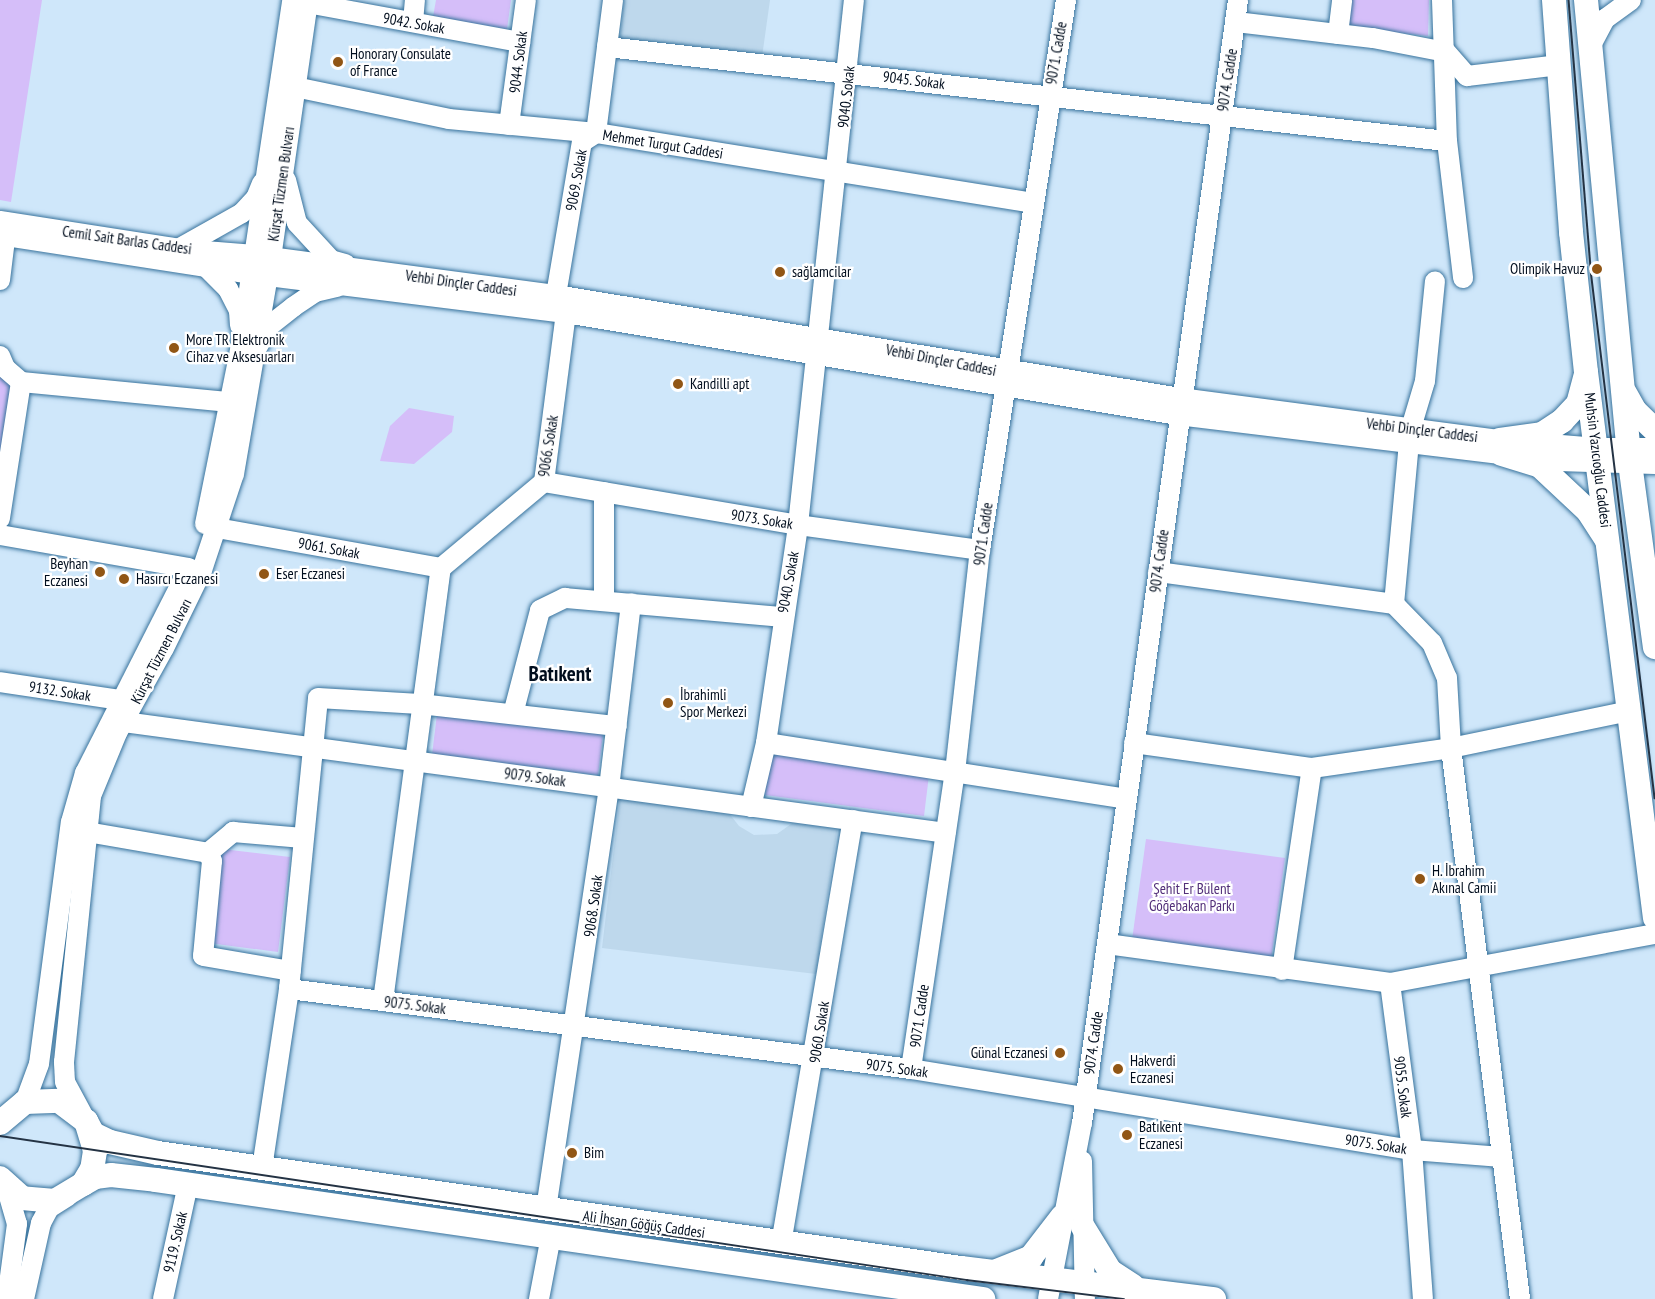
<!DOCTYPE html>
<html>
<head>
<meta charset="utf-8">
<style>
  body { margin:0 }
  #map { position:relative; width:1655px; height:1299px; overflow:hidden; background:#cfe7fa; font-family:"PT Sans Narrow",sans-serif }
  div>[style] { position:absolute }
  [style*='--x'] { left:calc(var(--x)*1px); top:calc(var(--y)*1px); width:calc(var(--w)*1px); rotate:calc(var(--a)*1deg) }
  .built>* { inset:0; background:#bed8ec }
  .green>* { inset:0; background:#d5bef9 }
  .roads { filter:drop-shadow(0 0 2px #38739d) drop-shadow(0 0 2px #38739d) }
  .minor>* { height:20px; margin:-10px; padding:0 10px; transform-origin:10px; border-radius:10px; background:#fff }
  .major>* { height:24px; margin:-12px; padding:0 12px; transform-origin:12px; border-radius:12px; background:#fff }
  .tram>* { height:1.5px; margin:-0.75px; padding:0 0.75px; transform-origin:0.75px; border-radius:0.75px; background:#243344 }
  .dots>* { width:16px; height:16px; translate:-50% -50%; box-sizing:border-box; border:3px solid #fff; border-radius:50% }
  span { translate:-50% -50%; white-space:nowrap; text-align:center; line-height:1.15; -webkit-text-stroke:4.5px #fff; paint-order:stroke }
  .street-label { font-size:15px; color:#000d1d }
  .poi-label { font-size:15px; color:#000d1d }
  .left { translate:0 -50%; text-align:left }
  .right { translate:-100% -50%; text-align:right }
  .park-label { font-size:15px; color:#522f79 }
  .district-label { font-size:21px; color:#000d1d; font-weight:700 }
</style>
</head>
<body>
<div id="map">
  <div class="built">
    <i style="clip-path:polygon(624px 0,770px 0,762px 57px,620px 39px)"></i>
    <i style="clip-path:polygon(620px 797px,725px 808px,739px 826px,754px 835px,777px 834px,798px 819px,838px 825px,816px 974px,602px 948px)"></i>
  </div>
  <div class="green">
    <i style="clip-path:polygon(0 0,42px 0,11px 202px,0 200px)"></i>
    <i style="clip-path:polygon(436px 0,511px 0,507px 29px,433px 17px)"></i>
    <i style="clip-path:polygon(1352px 0,1429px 0,1428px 36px,1348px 27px)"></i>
    <i style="clip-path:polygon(0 372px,14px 386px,0 475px)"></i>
    <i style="clip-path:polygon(409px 408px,454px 416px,452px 432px,414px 464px,380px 461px,390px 426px)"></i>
    <i style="clip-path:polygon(437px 714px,603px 734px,598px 775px,432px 755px)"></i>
    <i style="clip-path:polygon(770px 754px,929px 775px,924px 816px,765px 795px)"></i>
    <i style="clip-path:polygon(1146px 839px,1285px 858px,1271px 960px,1132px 940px)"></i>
    <i style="clip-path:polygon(222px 849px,290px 857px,278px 952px,209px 943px)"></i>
  </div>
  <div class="roads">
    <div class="minor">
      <i style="--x:1442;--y:0;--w:141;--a:88"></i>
      <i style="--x:1447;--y:141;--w:138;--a:83.3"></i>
      <i style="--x:307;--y:3;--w:217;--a:10.4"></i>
      <i style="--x:413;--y:22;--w:22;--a:-85"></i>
      <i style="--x:1236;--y:22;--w:138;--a:6.7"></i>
      <i style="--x:1373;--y:38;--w:74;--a:10.9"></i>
      <i style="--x:1446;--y:52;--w:32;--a:49"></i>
      <i style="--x:1467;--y:76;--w:93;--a:-6.8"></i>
      <i style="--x:1338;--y:34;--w:34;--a:-83"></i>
      <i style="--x:607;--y:47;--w:845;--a:6.39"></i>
      <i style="--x:1590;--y:47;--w:32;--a:-62"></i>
      <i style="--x:1605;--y:19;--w:32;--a:-36"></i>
      <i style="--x:295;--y:87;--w:157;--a:11.7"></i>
      <i style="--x:449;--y:119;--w:148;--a:5.4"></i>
      <i style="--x:596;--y:133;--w:442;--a:9.1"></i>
      <i style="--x:509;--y:125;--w:126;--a:-82.3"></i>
      <i style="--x:286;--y:180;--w:44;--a:75.7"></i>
      <i style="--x:297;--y:223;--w:50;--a:47.4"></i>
      <i style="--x:331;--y:260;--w:15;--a:16"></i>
      <i style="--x:0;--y:221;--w:182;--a:8.8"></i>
      <i style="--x:180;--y:249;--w:75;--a:4.6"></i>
      <i style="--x:255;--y:255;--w:304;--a:7.6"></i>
      <i style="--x:556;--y:295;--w:632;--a:9.37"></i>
      <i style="--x:1180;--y:398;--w:323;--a:7.5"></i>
      <i style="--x:1500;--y:440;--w:98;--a:4.7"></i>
      <i style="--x:1598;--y:448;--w:57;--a:0"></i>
      <i style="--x:0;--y:235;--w:255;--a:8.8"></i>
      <i style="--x:252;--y:274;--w:316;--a:7.1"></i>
      <i style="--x:566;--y:313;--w:620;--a:9.46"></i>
      <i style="--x:1178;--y:415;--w:383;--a:6.9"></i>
      <i style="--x:1558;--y:461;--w:97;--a:1.8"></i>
      <i style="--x:180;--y:248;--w:71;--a:-29.4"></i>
      <i style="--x:242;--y:213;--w:21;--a:-47"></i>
      <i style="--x:256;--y:198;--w:16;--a:-68"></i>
      <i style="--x:206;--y:267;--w:31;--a:45"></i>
      <i style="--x:228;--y:289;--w:25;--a:63"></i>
      <i style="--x:239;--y:311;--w:14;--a:86"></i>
      <i style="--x:0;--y:280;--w:57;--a:-83"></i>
      <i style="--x:556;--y:295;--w:155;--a:-80.4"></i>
      <i style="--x:582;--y:142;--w:17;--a:-33"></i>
      <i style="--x:596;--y:133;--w:134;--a:-82.7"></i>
      <i style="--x:818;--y:336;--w:338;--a:-83.9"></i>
      <i style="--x:258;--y:346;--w:23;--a:-61"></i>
      <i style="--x:269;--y:326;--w:31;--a:-38"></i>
      <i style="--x:293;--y:307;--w:27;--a:-34"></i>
      <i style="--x:315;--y:292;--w:23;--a:-13"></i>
      <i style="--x:0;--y:356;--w:13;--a:67"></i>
      <i style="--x:5;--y:368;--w:21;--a:41"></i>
      <i style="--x:21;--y:382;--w:138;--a:98.8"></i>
      <i style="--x:21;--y:382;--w:210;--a:5.5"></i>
      <i style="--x:1411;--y:428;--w:49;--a:-73.4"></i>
      <i style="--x:1425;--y:381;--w:100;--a:-84.3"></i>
      <i style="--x:544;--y:482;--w:258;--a:9.6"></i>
      <i style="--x:798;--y:525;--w:184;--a:7.8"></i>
      <i style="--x:604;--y:492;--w:109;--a:90"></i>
      <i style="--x:205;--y:524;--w:177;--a:-78.6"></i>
      <i style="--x:240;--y:350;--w:354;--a:-81.5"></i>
      <i style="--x:217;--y:528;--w:228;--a:10.1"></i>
      <i style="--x:0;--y:535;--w:192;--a:9.9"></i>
      <i style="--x:441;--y:568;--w:134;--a:-39.9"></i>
      <i style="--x:544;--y:482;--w:170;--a:-82.6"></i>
      <i style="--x:1158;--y:572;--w:238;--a:7.7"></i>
      <i style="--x:1394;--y:604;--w:54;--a:45.7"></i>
      <i style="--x:1432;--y:643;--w:38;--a:67"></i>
      <i style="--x:1447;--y:678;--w:70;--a:86.7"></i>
      <i style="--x:1451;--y:748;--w:555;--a:82.86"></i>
      <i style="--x:1394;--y:604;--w:162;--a:-84.7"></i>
      <i style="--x:0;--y:682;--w:121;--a:8.5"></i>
      <i style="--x:513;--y:714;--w:107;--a:-75.4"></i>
      <i style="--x:540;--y:610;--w:28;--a:-26"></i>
      <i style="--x:565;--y:598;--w:218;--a:5"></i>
      <i style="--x:124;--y:722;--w:829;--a:7.69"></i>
      <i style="--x:766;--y:743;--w:365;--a:8.8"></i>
      <i style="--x:1134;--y:743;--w:180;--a:8"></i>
      <i style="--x:1312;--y:768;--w:140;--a:-8.2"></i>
      <i style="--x:1451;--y:748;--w:182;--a:-11.7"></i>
      <i style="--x:751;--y:807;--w:66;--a:-76.8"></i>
      <i style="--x:766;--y:743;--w:220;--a:-81.6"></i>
      <i style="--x:798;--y:525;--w:170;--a:-83.9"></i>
      <i style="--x:87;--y:832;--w:123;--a:9.8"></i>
      <i style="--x:208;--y:853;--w:33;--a:-40"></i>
      <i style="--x:233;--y:832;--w:70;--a:4.9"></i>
      <i style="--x:208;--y:853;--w:9;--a:63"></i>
      <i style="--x:212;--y:861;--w:95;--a:95.4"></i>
      <i style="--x:203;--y:956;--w:89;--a:9.7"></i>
      <i style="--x:1107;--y:944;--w:286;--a:7.8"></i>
      <i style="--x:1390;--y:983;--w:269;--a:-10.5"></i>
      <i style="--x:1282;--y:970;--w:204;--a:-81.6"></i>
      <i style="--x:1390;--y:983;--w:168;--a:82.5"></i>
      <i style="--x:1412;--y:1150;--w:149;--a:85.8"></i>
      <i style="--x:289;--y:989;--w:627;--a:7.33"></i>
      <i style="--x:911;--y:1069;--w:508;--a:9.18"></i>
      <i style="--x:1412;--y:1150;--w:90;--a:4.4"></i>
      <i style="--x:383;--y:1001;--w:437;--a:-82.4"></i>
      <i style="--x:911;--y:1069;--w:300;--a:-81.6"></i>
      <i style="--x:955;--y:772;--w:223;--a:-83.6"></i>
      <i style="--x:980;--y:550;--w:557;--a:-81.11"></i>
      <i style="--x:25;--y:1102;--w:40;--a:-69.8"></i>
      <i style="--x:39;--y:1064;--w:244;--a:-82.5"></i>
      <i style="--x:71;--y:822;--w:51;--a:-74.1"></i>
      <i style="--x:85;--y:773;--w:223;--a:-63.1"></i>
      <i style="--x:86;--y:1121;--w:44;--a:-118.3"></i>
      <i style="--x:65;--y:1082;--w:20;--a:-93"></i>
      <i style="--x:64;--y:1062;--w:267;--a:-84.2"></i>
      <i style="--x:91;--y:796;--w:68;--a:-67.6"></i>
      <i style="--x:117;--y:733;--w:97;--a:-61.1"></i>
      <i style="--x:164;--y:648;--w:87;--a:-64"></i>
      <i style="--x:202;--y:570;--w:101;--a:-71.6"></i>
      <i style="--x:234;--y:474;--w:219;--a:-80.3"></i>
      <i style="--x:271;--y:258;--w:261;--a:-81.8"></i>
      <i style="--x:1082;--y:1161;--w:138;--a:88.8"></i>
      <i style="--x:262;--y:1168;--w:181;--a:-81.4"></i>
      <i style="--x:289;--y:989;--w:292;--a:-84.3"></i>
      <i style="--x:318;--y:698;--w:102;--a:3.4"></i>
      <i style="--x:420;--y:704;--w:198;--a:6.4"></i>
      <i style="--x:546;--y:1209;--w:426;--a:-81.5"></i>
      <i style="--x:609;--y:788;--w:186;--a:-83.2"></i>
      <i style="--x:781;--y:1244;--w:430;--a:-80.4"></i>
      <i style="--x:7;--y:1299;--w:76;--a:-82.4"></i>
      <i style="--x:17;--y:1224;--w:37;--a:-106"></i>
      <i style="--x:24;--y:1299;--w:78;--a:-77.4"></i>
      <i style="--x:41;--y:1223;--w:17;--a:-62"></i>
      <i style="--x:49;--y:1208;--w:22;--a:-32"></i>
      <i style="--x:163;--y:1299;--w:118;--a:-77.7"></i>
      <i style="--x:539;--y:1299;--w:64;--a:-79.2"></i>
      <i style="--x:1048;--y:1299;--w:179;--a:-79.1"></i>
      <i style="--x:1082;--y:1123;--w:1134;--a:-82.09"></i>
    </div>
    <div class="major">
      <i style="--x:1554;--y:0;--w:233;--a:85.8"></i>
      <i style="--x:1571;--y:232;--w:141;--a:83.9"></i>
      <i style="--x:1586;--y:372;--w:550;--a:82.8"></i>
      <i style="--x:1586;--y:0;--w:465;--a:84.6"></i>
      <i style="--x:1630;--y:463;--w:186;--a:82.3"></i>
      <i style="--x:1625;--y:393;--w:21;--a:61"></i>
      <i style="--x:1635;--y:411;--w:28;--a:44"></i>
      <i style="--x:1500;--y:440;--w:42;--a:-8.1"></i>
      <i style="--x:1542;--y:434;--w:24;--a:-33"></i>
      <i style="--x:1562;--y:421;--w:23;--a:-47"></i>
      <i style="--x:1578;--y:404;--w:28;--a:-75"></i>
      <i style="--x:1502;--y:454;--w:39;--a:17"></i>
      <i style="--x:1539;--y:465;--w:67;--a:43.2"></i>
      <i style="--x:1588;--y:511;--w:33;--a:57"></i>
      <i style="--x:86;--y:1121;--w:15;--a:62"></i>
      <i style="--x:93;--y:1134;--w:19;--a:25"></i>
      <i style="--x:110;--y:1142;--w:49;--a:12.9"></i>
      <i style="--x:158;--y:1153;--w:811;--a:8.15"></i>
      <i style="--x:961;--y:1268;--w:255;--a:7"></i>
      <i style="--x:0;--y:1123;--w:33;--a:-40"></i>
      <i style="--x:25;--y:1102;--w:34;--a:-2"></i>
      <i style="--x:59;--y:1101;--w:34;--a:37"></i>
      <i style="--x:86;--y:1121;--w:31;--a:73"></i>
      <i style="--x:95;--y:1151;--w:18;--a:99"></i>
      <i style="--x:92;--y:1169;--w:17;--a:121"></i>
      <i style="--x:83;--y:1184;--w:33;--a:149"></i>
      <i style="--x:55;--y:1201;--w:33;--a:-175"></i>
      <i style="--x:22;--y:1198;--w:30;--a:-138"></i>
      <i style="--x:83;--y:1184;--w:14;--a:-30"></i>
      <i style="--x:95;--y:1177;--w:16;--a:-7"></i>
      <i style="--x:111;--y:1175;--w:45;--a:6.3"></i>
      <i style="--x:156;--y:1180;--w:836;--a:8.19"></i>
      <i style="--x:1083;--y:1227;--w:52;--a:58.5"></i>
      <i style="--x:1110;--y:1271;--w:27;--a:33"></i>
      <i style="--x:997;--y:1271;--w:37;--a:-22"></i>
      <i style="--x:1031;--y:1257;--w:51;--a:-52.2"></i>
    </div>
  </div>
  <div class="tram">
    <i style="--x:1569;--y:0;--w:271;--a:85.3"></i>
    <i style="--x:1591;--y:270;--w:532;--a:83.09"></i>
    <i style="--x:0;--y:1136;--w:978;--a:8.47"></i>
    <i style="--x:967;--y:1280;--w:158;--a:6.9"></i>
  </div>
  <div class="dots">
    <i style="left:338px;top:62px;background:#915615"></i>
    <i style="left:1597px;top:269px;background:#915615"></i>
    <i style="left:780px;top:272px;background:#915615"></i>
    <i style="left:174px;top:348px;background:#915615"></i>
    <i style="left:678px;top:384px;background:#915615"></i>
    <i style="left:100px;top:572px;background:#915615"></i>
    <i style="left:264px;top:574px;background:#915615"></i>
    <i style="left:124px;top:579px;background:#915615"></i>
    <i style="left:668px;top:703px;background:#915615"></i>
    <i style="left:1420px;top:879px;background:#915615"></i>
    <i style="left:1060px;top:1053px;background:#915615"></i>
    <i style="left:1118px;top:1069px;background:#915615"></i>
    <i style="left:1127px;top:1135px;background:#915615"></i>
    <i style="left:572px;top:1153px;background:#915615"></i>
  </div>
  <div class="street-label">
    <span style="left:414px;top:23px;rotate:10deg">9042. Sokak</span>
    <span style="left:1056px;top:53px;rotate:-80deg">9071. Cadde</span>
    <span style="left:518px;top:62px;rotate:-83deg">9044. Sokak</span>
    <span style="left:914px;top:80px;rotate:7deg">9045. Sokak</span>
    <span style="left:1227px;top:80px;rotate:-81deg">9074. Cadde</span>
    <span style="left:846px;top:97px;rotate:-84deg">9040. Sokak</span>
    <span style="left:663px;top:144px;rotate:9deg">Mehmet Turgut Caddesi</span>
    <span style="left:576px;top:180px;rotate:-80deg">9069. Sokak</span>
    <span style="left:281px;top:184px;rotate:-82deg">Kürşat Tüzmen Bulvarı</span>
    <span style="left:127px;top:240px;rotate:8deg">Cemil Sait Barlas Caddesi</span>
    <span style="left:461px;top:283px;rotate:8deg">Vehbi Dinçler Caddesi</span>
    <span style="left:941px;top:360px;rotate:11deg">Vehbi Dinçler Caddesi</span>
    <span style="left:1422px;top:430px;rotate:7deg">Vehbi Dinçler Caddesi</span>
    <span style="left:548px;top:446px;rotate:-81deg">9066. Sokak</span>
    <span style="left:1598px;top:460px;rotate:83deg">Muhsin Yazıcıoğlu Caddesi</span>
    <span style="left:762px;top:519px;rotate:9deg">9073. Sokak</span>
    <span style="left:983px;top:534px;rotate:-82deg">9071. Cadde</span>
    <span style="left:329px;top:548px;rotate:10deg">9061. Sokak</span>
    <span style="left:1159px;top:561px;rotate:-82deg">9074. Cadde</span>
    <span style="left:788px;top:582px;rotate:-80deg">9040. Sokak</span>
    <span style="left:161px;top:651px;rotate:-63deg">Kürşat Tüzmen Bulvarı</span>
    <span style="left:60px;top:691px;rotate:9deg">9132. Sokak</span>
    <span style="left:535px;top:777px;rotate:8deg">9079. Sokak</span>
    <span style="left:593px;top:906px;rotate:-82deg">9068. Sokak</span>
    <span style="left:415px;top:1005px;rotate:7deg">9075. Sokak</span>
    <span style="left:919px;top:1016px;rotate:-82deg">9071. Cadde</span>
    <span style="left:819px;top:1032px;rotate:-81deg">9060. Sokak</span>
    <span style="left:1093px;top:1043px;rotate:-82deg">9074. Cadde</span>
    <span style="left:897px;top:1068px;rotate:8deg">9075. Sokak</span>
    <span style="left:1403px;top:1087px;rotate:83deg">9055. Sokak</span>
    <span style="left:1376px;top:1144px;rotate:9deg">9075. Sokak</span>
    <span style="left:644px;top:1224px;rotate:8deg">Ali İhsan Göğüş Caddesi</span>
    <span style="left:175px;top:1242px;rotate:-77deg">9119. Sokak</span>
  </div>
  <div class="poi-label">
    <span class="left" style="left:350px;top:62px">Honorary Consulate<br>of France</span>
    <span class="right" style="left:1585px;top:269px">Olimpik Havuz</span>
    <span class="left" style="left:792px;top:272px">sağlamcilar</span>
    <span class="left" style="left:186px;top:348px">More TR Elektronik<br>Cihaz ve Aksesuarları</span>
    <span class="left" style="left:690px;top:384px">Kandilli apt</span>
    <span class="right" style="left:88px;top:572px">Beyhan<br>Eczanesi</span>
    <span class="left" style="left:276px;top:574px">Eser Eczanesi</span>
    <span class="left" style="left:136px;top:579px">Hasırcı Eczanesi</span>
    <span class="left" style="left:680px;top:703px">İbrahimli<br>Spor Merkezi</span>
    <span class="left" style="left:1432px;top:879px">H. İbrahim<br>Akınal Camii</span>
    <span class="right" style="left:1048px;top:1053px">Günal Eczanesi</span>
    <span class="left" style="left:1130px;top:1069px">Hakverdi<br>Eczanesi</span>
    <span class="left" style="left:1139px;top:1135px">Batıkent<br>Eczanesi</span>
    <span class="left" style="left:584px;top:1153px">Bim</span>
  </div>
  <div class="park-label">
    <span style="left:1192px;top:897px">Şehit Er Bülent<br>Göğebakan Parkı</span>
  </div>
  <div class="district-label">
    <span style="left:560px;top:674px">Batıkent</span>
  </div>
</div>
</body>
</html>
